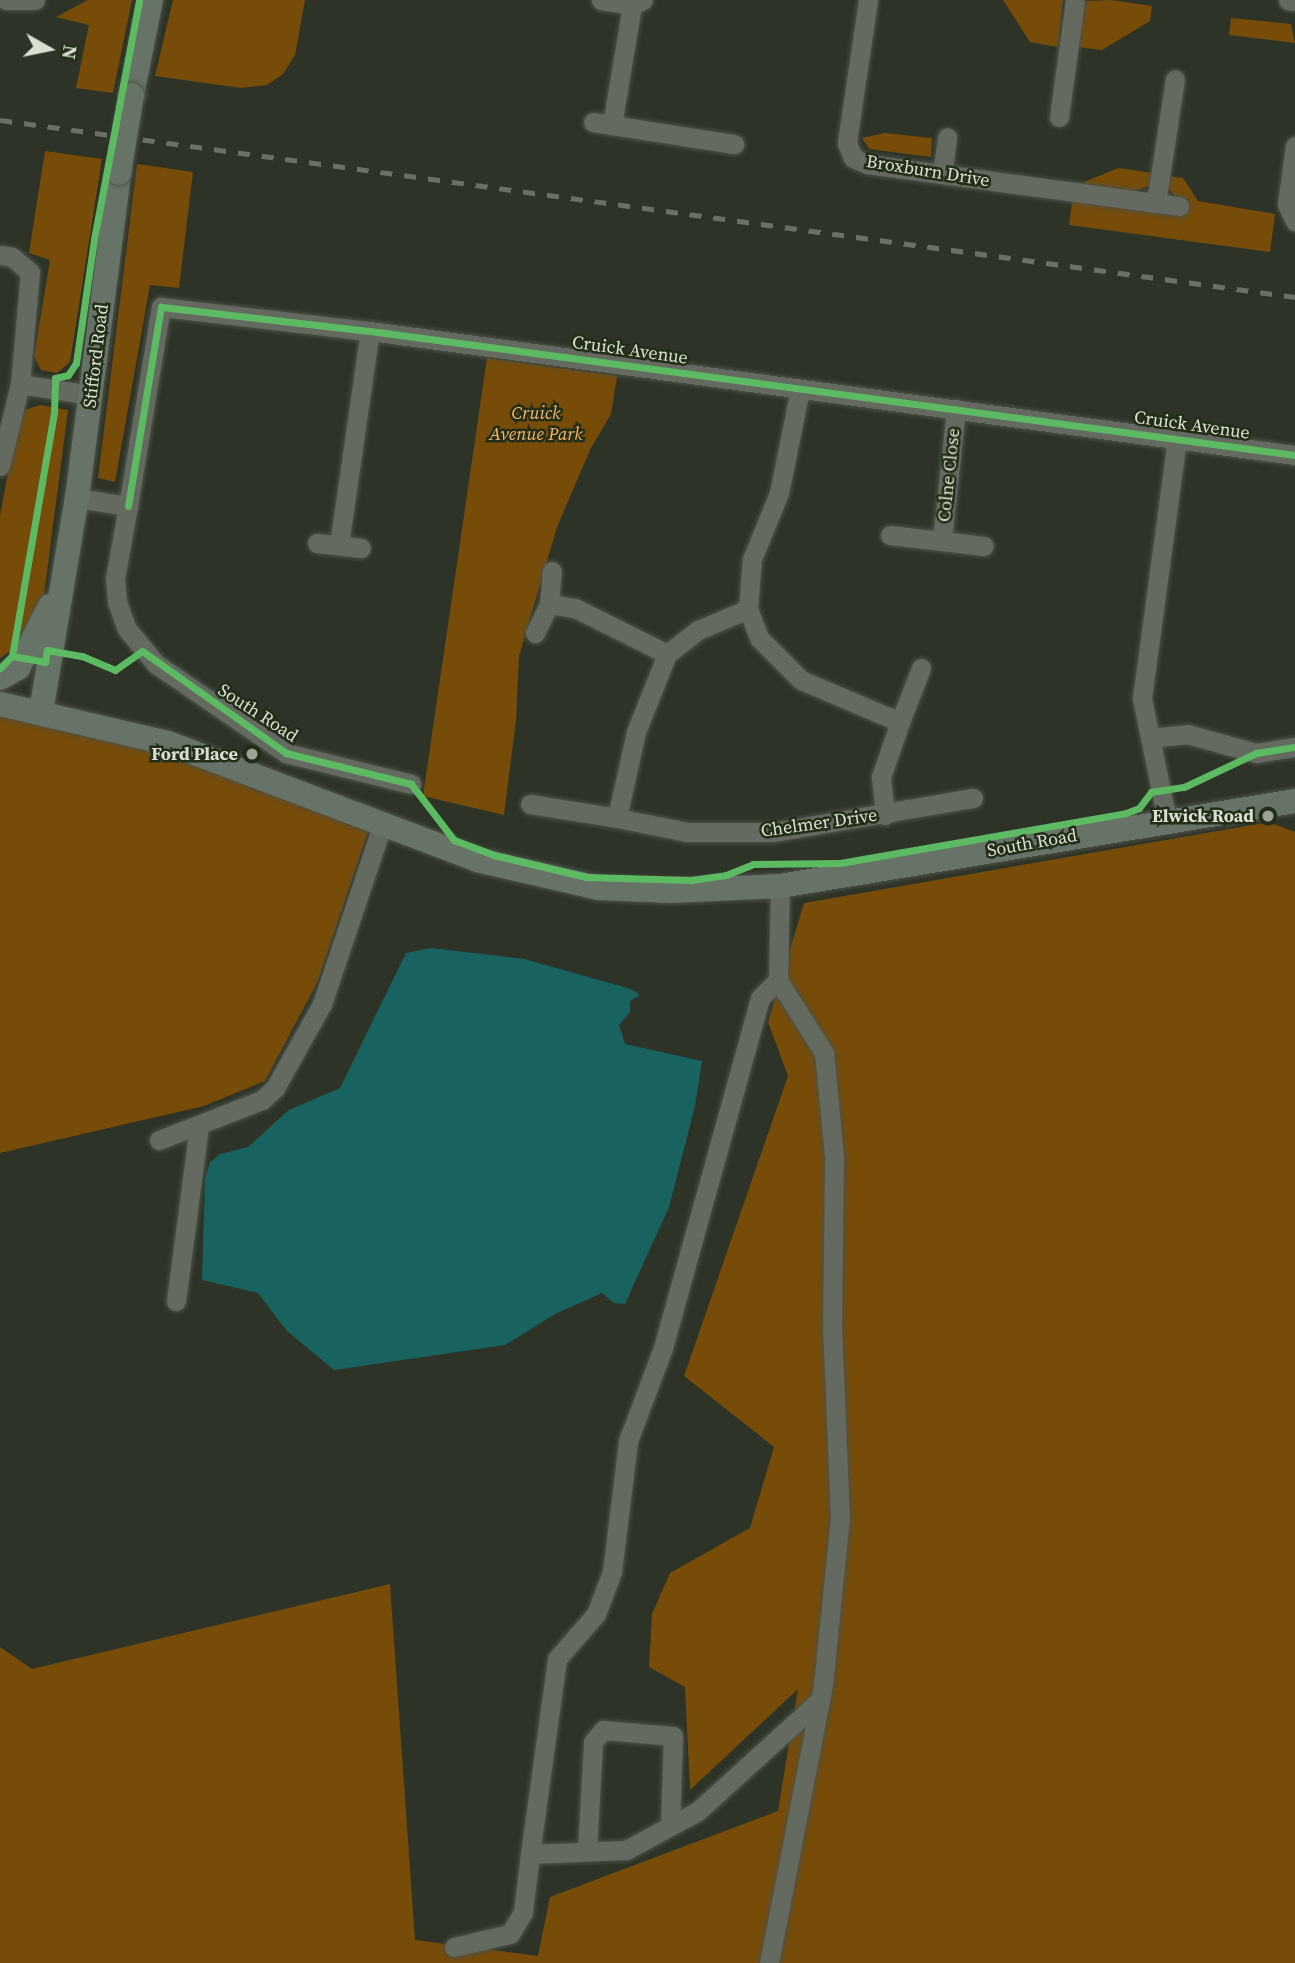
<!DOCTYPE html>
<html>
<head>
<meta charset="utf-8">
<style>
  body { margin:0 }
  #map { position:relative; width:1295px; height:1963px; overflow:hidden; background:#2d3427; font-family:"Source Serif 4",serif }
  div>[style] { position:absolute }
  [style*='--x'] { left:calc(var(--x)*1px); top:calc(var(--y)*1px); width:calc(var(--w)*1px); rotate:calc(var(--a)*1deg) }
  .green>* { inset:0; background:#774c09 }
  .water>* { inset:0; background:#186360 }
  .roads { filter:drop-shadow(0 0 2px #4c5247) drop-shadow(0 0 2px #4c5247) }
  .minor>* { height:19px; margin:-9.5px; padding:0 9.5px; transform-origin:9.5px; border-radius:9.5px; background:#646a60 }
  .major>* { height:24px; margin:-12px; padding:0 12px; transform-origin:12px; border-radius:12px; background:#687368 }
  .rail>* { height:5px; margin-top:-2.5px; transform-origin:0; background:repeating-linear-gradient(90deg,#6b7067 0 12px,transparent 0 24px) }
  .bridges { filter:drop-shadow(0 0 2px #4c5247) drop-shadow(0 0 2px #4c5247) }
  .major-bridge>* { height:24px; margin:-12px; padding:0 12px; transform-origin:12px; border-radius:12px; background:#687368 }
  .cycleway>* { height:7px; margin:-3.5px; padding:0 3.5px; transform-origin:3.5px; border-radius:3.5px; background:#5cba63 }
  .dots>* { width:19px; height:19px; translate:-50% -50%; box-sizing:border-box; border:4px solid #232e18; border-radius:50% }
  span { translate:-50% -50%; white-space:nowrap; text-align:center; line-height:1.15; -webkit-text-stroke:5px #232e18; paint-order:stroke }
  .street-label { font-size:18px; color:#d9e0d2 }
  .park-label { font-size:18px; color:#f9b568; font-style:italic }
  .poi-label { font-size:18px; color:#d9e0d2; font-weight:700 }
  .right { translate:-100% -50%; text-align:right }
  .north { position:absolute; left:14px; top:14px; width:70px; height:70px; -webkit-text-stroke:5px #232e18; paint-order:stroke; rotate:99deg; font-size:19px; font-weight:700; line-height:28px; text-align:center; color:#d9e0d2 }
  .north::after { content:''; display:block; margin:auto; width:24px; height:32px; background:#d9e0d2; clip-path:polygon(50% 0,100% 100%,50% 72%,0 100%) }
</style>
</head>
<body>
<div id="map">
  <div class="green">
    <i style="clip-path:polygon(88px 0,132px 0,113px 93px,76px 88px,89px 25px,56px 17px)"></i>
    <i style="clip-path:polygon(173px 0,305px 0,295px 55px,283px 74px,267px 85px,241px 88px,155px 76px)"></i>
    <i style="clip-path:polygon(1003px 0,1063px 0,1058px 47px,1030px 42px)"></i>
    <i style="clip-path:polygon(1110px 0,1152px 6px,1150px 21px,1102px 50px,1076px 47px,1086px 1px)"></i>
    <i style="clip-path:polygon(1231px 18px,1291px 24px,1295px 43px,1229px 35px)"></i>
    <i style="clip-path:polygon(885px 133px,932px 138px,931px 157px,869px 149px,862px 138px)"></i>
    <i style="clip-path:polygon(45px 151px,102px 159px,70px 362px,57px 373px,41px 370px,34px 356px,50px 260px,29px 253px)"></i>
    <i style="clip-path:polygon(137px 164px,193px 172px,179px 288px,150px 285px,115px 482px,98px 478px)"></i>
    <i style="clip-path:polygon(1118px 168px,1153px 173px,1152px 185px,1132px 192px,1077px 185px)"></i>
    <i style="clip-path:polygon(1167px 176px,1183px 178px,1198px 201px,1275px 214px,1270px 252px,1069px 225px,1072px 203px,1083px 198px,1176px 197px,1165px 185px)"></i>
    <i style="clip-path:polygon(487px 358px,617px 376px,611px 414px,590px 450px,557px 527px,519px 656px,516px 720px,504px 815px,423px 796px)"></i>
    <i style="clip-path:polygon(40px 405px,68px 410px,44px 595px,20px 645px,0 658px,0 516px,19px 412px)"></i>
    <i style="clip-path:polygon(0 715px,172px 757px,369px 829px,317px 983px,265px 1081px,204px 1106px,0 1153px)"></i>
    <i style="clip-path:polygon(1269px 822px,1295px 832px,1295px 1963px,0 1963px,0 1647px,32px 1669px,390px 1584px,415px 1940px,538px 1956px,550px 1897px,778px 1811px,798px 1689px,690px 1790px,685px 1687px,649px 1667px,652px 1614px,670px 1573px,750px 1528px,774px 1447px,684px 1376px,788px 1076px,768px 1022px,804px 903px)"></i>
  </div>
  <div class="water">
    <i style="clip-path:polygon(431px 948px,524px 959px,631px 989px,640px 995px,630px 1001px,630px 1012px,619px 1025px,625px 1044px,702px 1061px,695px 1106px,669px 1207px,625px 1304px,614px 1303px,602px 1293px,555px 1314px,505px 1345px,334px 1370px,287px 1331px,258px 1293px,202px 1280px,205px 1179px,210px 1162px,220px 1154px,248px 1147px,289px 1110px,340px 1088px,406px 953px)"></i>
  </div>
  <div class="roads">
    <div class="minor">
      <i style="--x:6;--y:0;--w:29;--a:0"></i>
      <i style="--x:601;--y:0;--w:31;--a:9"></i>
      <i style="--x:632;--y:5;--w:12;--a:-24"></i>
      <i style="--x:868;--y:0;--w:145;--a:98.4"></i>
      <i style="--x:847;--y:143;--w:16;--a:68"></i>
      <i style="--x:853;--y:158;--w:15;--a:23"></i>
      <i style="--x:867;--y:164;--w:315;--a:7.7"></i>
      <i style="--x:1288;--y:0;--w:7;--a:8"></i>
      <i style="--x:1059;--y:117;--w:118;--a:-82.2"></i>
      <i style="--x:593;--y:122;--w:143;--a:8.9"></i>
      <i style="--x:612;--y:125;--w:122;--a:-80.5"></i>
      <i style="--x:1295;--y:146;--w:59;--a:97.9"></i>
      <i style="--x:1287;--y:204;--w:19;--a:65"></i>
      <i style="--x:942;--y:174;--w:37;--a:-82"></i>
      <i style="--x:1156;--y:203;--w:125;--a:-81.3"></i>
      <i style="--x:0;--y:255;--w:12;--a:9"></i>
      <i style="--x:12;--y:257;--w:23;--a:40"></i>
      <i style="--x:30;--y:272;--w:112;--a:95.1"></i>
      <i style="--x:20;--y:384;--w:72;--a:8.8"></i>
      <i style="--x:800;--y:389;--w:106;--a:101.4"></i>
      <i style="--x:779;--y:493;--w:71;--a:112.2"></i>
      <i style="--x:752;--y:559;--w:50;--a:94.6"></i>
      <i style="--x:748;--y:609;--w:54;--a:157.2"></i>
      <i style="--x:698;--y:630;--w:39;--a:142"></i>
      <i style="--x:667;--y:654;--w:84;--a:111.7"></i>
      <i style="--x:636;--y:732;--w:88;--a:102.5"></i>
      <i style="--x:617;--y:818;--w:71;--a:11.3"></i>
      <i style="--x:687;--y:832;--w:87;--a:0"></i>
      <i style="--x:774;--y:832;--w:202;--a:-9.7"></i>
      <i style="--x:956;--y:409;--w:133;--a:96.1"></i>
      <i style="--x:942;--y:541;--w:42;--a:6.8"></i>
      <i style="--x:0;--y:466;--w:84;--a:-76.3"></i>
      <i style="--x:77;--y:498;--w:52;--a:8.9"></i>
      <i style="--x:128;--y:506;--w:73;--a:100.2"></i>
      <i style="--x:115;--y:578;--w:24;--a:85"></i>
      <i style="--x:117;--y:602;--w:29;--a:70"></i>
      <i style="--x:127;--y:629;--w:45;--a:50.4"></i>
      <i style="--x:156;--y:664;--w:158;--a:34.4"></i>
      <i style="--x:286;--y:753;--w:129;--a:13.9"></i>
      <i style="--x:128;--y:506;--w:202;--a:-80.6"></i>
      <i style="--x:161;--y:307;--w:210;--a:6.6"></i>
      <i style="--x:370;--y:331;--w:933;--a:7.64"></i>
      <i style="--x:890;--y:535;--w:52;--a:6.6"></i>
      <i style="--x:317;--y:543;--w:44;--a:6.5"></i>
      <i style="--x:339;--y:545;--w:216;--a:-81.8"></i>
      <i style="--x:549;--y:604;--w:33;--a:-85"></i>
      <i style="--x:748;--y:609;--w:31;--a:69"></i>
      <i style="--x:759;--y:638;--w:59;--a:45"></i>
      <i style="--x:801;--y:680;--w:108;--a:23"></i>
      <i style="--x:900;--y:722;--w:58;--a:-68.7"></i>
      <i style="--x:535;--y:633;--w:32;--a:-64"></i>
      <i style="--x:549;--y:604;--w:26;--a:9"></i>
      <i style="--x:575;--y:608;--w:103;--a:26.6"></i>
      <i style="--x:1150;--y:738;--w:37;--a:-6"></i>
      <i style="--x:1187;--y:734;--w:72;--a:15.4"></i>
      <i style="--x:1256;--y:753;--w:39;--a:-9"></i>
      <i style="--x:530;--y:804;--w:88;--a:9.1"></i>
      <i style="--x:885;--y:815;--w:38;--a:-96"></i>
      <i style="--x:881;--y:777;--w:58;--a:-70.9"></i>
      <i style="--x:1167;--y:820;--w:125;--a:-101.6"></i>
      <i style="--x:1142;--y:698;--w:261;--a:-82.3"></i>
      <i style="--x:159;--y:1140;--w:110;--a:-21.2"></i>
      <i style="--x:262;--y:1100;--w:18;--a:-43"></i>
      <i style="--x:275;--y:1088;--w:96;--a:-60.8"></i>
      <i style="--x:322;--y:1004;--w:191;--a:-71.4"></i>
      <i style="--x:176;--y:1301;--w:177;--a:-82.5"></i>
      <i style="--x:587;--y:1851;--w:109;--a:-86.8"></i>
      <i style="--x:593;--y:1742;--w:16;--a:-50"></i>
      <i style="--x:603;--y:1730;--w:70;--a:4.9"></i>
      <i style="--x:673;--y:1736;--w:90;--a:91.9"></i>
      <i style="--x:530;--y:1854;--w:197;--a:-82.1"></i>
      <i style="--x:557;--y:1659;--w:60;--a:-49.1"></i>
      <i style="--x:596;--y:1614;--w:45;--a:-69.1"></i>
      <i style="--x:612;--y:1572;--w:132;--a:-83"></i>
      <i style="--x:628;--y:1441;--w:99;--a:-69.4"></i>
      <i style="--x:663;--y:1348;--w:363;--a:-74.5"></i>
      <i style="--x:760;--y:998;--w:25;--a:-45"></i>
      <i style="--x:454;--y:1947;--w:57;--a:-13.1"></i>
      <i style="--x:510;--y:1934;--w:26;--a:-59"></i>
      <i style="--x:523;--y:1912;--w:58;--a:-83.1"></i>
      <i style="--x:530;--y:1854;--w:96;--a:-2.4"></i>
      <i style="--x:626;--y:1850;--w:82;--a:-28.4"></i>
      <i style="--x:698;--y:1811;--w:165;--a:-42.3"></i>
      <i style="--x:769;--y:1963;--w:283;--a:-79"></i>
      <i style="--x:823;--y:1685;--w:168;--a:-84.2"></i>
      <i style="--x:840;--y:1518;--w:188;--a:-92.4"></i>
      <i style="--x:832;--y:1330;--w:174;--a:-89.3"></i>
      <i style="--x:834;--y:1156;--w:103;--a:-95.5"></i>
      <i style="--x:824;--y:1053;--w:86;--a:-122.2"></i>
      <i style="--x:778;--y:980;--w:94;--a:-88.8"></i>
    </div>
    <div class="major">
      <i style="--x:132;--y:95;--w:97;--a:-78.7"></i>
      <i style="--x:0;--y:678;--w:21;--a:-29"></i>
      <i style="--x:18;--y:668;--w:70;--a:-62.7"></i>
      <i style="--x:0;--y:704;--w:172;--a:13.1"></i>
      <i style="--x:168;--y:743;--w:330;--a:20.7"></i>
      <i style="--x:477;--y:860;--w:124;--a:13"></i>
      <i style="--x:598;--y:888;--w:74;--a:2.3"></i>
      <i style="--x:672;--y:891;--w:108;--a:-2.7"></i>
      <i style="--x:780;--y:886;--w:522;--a:-9.37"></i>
      <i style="--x:41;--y:712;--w:217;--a:-80.5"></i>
      <i style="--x:77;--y:498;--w:328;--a:-82.6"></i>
    </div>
  </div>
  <div class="rail">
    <i style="--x:0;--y:120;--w:1307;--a:7.78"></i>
  </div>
  <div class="bridges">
    <div class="major-bridge">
      <i style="--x:119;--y:173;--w:79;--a:-80.5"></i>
    </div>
  </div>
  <div class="cycleway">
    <i style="--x:128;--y:506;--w:202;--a:-80.6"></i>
    <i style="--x:161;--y:307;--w:210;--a:6.6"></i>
    <i style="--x:370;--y:331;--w:933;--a:7.64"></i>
    <i style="--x:12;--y:656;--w:34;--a:10"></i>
    <i style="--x:45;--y:662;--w:12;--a:-81"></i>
    <i style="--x:47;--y:650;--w:36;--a:10"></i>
    <i style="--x:82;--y:656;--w:36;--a:23"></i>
    <i style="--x:115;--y:670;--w:33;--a:-35"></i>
    <i style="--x:142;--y:651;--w:176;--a:35.3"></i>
    <i style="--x:286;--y:753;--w:129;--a:13.9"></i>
    <i style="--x:411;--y:784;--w:71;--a:52.5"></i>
    <i style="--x:454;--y:840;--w:43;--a:20.6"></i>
    <i style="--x:494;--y:855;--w:95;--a:13.4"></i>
    <i style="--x:586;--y:877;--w:105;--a:1.6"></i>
    <i style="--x:691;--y:880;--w:35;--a:-8"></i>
    <i style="--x:726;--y:875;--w:29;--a:-22"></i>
    <i style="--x:753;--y:864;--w:87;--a:-0.7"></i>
    <i style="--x:840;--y:863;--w:290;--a:-9.9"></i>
    <i style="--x:1126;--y:813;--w:14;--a:-21"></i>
    <i style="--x:1139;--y:808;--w:20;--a:-53"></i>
    <i style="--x:1151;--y:792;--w:33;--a:-9"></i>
    <i style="--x:1184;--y:787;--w:80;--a:-25.3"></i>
    <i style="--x:1256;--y:753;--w:39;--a:-9"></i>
    <i style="--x:0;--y:668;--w:17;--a:-45"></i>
    <i style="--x:12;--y:656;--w:248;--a:-80.2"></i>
    <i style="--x:54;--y:412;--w:34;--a:-88"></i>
    <i style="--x:55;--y:378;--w:13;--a:-13"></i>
    <i style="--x:68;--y:375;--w:14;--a:-56"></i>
    <i style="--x:76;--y:363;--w:125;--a:-81.7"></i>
    <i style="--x:94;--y:239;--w:243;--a:-79.3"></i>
  </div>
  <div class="dots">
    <i style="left:252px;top:754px;background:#9da496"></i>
    <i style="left:1268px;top:816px;background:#9da496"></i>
  </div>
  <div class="street-label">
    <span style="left:928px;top:171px;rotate:9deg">Broxburn Drive</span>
    <span style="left:630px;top:350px;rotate:8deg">Cruick Avenue</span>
    <span style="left:96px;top:356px;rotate:-83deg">Stifford Road</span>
    <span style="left:1192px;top:425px;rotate:8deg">Cruick Avenue</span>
    <span style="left:949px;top:475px;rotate:-84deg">Colne Close</span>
    <span style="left:258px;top:713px;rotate:33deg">South Road</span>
    <span style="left:819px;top:823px;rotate:-8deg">Chelmer Drive</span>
    <span style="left:1032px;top:843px;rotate:-10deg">South Road</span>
  </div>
  <div class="park-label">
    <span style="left:536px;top:424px">Cruick<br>Avenue Park</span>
  </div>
  <div class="poi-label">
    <span class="right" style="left:238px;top:754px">Ford Place</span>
    <span class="right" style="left:1254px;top:816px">Elwick Road</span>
  </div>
  <div class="north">N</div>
</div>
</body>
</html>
